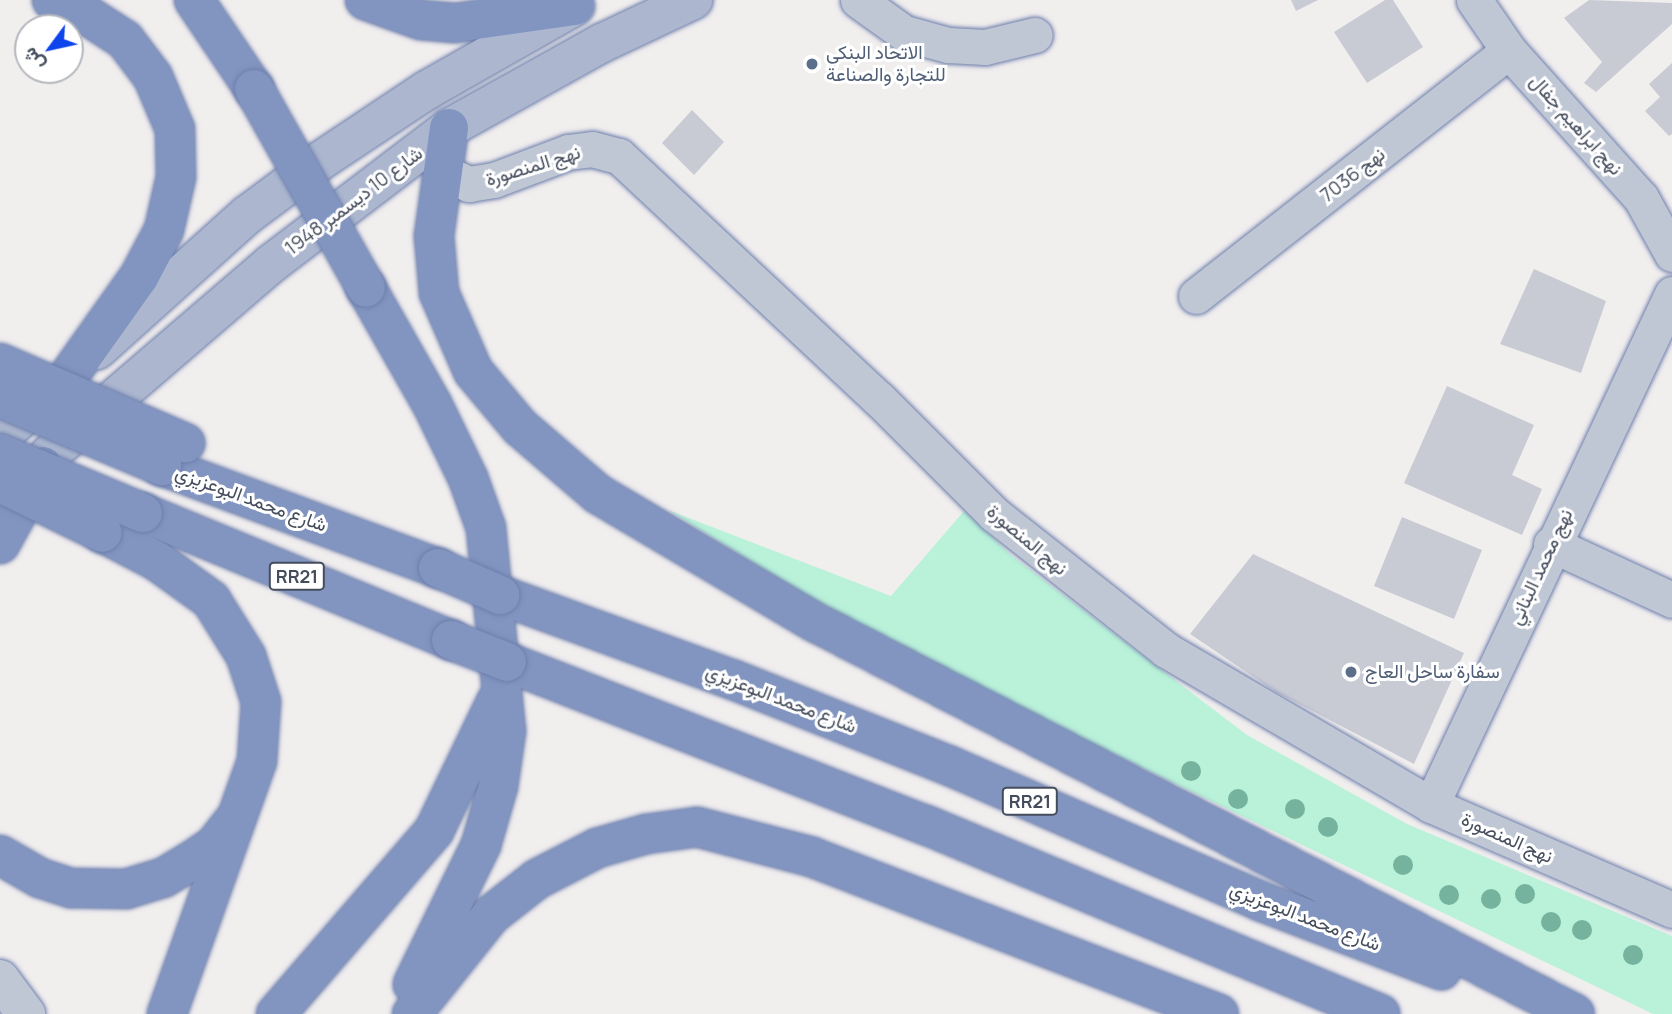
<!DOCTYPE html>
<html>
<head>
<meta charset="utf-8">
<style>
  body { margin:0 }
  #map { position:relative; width:1672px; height:1014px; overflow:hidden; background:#f1eeee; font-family:Manrope,Vazirmatn,sans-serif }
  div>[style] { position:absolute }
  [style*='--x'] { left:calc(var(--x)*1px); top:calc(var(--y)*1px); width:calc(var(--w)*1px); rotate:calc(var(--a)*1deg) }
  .green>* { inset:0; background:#b9f2d9 }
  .building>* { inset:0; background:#c9cbd4 }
  .roads { filter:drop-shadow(0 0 2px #6d7fac) drop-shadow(0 0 2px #6d7fac) }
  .minor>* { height:35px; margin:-17.5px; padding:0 17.5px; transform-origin:17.5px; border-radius:17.5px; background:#c0c7d4 }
  .tertiary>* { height:38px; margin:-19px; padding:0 19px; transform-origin:19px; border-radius:19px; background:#c0c7d4 }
  .primary>* { height:38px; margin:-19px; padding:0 19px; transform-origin:19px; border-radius:19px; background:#acb7cf }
  .motorway>* { height:38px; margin:-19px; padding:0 19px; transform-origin:19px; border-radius:19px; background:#8295c0 }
  .bridges { filter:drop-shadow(0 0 2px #6d7fac) drop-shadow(0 0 2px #6d7fac) }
  .motorway-bridge>* { height:38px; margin:-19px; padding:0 19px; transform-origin:19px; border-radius:19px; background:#8295c0 }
  .trees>* { width:20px; height:20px; margin:-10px; border-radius:50%; background:#76b39f }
  .dots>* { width:19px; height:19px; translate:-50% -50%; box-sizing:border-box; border:4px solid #fff; border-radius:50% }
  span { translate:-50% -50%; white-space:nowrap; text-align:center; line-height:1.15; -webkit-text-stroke:6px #fff; paint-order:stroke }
  .shield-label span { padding:2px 5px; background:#fff; border:2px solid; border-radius:5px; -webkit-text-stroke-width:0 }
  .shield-label { font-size:18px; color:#454d5d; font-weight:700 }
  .service-label { font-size:19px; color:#4e5e75 }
  .left { translate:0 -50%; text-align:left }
  .street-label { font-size:19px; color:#454d5d }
  .north { position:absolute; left:14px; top:14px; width:70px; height:70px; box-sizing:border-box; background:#fff; border:2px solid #b5b8be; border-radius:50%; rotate:237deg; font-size:19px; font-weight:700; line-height:28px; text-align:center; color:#454d5d }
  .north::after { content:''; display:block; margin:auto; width:24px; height:32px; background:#0d44eb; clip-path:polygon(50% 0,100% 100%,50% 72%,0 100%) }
</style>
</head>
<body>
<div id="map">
  <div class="green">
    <i style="clip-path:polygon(668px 510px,891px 596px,964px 511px,1012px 556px,1247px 735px,1407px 824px,1672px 936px,1672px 1014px,1653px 1014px,1049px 723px,807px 596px)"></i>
  </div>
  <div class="building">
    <i style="clip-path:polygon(1291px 0,1318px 0,1296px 11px)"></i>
    <i style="clip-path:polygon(1385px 0,1393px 0,1423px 47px,1367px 83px,1334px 32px)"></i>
    <i style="clip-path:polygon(1589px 0,1672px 3px,1672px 24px,1596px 92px,1584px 83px,1602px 62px,1564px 18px)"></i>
    <i style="clip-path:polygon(1672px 63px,1672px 134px,1669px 136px,1645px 111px,1660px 97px,1649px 84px)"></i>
    <i style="clip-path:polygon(692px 110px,724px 142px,694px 175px,662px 143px)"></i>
    <i style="clip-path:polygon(1534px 269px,1606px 301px,1581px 373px,1500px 344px)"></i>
    <i style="clip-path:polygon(1447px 386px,1534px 425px,1512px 475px,1542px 489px,1522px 535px,1404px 483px)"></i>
    <i style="clip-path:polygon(1402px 517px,1482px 550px,1454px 619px,1374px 586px)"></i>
    <i style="clip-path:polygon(1253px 554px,1464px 653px,1414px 764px,1276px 692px,1190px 634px)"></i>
  </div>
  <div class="roads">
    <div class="minor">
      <i style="--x:858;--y:0;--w:57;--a:35.7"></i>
      <i style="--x:904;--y:33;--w:46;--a:15.3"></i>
      <i style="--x:948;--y:45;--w:37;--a:3"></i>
      <i style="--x:985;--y:47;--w:51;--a:-13.5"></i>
      <i style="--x:1474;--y:0;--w:62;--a:55.5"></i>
      <i style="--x:1509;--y:51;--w:198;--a:48.1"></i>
      <i style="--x:1641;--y:198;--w:64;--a:61"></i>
      <i style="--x:442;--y:172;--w:30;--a:24"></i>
      <i style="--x:469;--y:184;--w:25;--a:-9"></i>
      <i style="--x:494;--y:180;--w:79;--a:-20.7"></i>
      <i style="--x:568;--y:152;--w:24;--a:-7"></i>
      <i style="--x:592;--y:149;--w:28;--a:15"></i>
      <i style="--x:619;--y:156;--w:356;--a:43.1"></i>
      <i style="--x:879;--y:399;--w:163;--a:45"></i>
      <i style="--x:994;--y:514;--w:219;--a:38.3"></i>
      <i style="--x:1166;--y:650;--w:307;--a:30.3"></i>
      <i style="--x:1431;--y:805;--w:263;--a:23.5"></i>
      <i style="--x:1196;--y:296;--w:397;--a:-38.1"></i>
      <i style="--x:1551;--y:544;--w:133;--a:24.8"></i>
      <i style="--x:1431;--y:805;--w:565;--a:-64.75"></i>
    </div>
    <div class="tertiary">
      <i style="--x:0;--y:979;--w:44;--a:53.4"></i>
    </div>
    <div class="primary">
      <i style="--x:97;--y:350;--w:202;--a:-42"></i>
      <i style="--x:247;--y:215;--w:91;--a:-36.5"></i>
      <i style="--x:320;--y:161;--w:128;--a:-33.6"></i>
      <i style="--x:427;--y:90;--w:170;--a:-29.6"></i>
      <i style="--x:0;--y:437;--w:70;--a:-42.1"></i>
      <i style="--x:19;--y:489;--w:47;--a:-48.5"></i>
      <i style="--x:50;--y:454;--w:293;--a:-40.7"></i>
      <i style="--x:272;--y:263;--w:223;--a:-37.3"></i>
      <i style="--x:449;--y:128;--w:175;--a:-29.1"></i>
      <i style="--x:602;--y:43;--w:101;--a:-25.3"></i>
    </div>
    <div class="motorway">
      <i style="--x:52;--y:0;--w:20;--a:15"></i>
      <i style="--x:71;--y:5;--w:64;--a:32.9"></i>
      <i style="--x:125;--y:40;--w:46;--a:52.9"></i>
      <i style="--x:153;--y:77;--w:56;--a:67.1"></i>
      <i style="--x:175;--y:129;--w:48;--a:88.8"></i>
      <i style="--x:176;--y:177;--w:54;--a:102.8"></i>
      <i style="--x:164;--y:230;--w:53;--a:118"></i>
      <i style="--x:139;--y:277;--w:123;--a:125.4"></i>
      <i style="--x:194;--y:0;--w:107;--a:56"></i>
      <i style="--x:365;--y:0;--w:59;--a:19.7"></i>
      <i style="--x:421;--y:20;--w:34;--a:5"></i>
      <i style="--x:455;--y:23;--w:121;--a:-8.1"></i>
      <i style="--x:449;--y:128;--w:109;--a:97.9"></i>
      <i style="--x:434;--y:236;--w:57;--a:85"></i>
      <i style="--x:439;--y:293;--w:85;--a:66.4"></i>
      <i style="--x:473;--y:371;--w:73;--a:50"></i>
      <i style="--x:520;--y:427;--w:103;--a:40.7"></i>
      <i style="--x:598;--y:494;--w:250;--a:30.6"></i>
      <i style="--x:813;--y:621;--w:857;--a:27.28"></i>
      <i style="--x:366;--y:288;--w:133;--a:60.4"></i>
      <i style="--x:432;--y:404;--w:82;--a:64.1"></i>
      <i style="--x:468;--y:478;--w:53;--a:70.2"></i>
      <i style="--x:486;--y:528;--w:204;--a:84.4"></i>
      <i style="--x:506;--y:731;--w:56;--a:98.3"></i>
      <i style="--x:498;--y:786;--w:61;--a:106.1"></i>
      <i style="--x:481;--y:845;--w:155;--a:116.1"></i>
      <i style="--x:162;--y:466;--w:294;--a:20.3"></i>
      <i style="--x:143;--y:513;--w:333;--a:22.4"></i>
      <i style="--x:103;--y:533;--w:61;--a:27.4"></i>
      <i style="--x:157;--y:561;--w:67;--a:35.8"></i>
      <i style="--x:211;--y:600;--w:66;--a:58"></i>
      <i style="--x:246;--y:656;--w:48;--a:71.9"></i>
      <i style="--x:261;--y:702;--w:59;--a:93.9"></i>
      <i style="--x:257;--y:761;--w:269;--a:109.6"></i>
      <i style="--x:0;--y:544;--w:89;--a:-61.1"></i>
      <i style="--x:500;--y:595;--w:249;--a:20"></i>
      <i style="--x:734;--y:680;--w:232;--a:21.7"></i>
      <i style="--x:950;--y:766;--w:338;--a:23.5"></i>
      <i style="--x:1260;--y:901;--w:194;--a:20.9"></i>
      <i style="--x:507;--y:662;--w:450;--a:21.3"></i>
      <i style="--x:926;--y:825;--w:492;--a:22.6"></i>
      <i style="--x:0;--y:855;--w:46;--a:29.9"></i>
      <i style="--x:40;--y:878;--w:33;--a:18"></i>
      <i style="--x:71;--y:888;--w:55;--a:1"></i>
      <i style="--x:126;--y:889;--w:39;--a:-17"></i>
      <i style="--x:163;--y:878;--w:31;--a:-31"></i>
      <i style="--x:190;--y:862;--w:29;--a:-34"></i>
      <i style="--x:214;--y:846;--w:29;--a:-52"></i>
      <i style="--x:276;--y:1014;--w:242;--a:-49.2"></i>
      <i style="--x:434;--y:831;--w:145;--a:-64.3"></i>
      <i style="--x:412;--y:1014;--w:127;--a:-51.4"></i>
      <i style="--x:491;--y:915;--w:58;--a:-38"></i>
      <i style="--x:537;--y:879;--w:68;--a:-27.3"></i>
      <i style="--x:597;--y:848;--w:51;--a:-15.9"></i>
      <i style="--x:646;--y:834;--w:51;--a:-7.8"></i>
      <i style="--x:697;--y:827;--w:119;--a:14.6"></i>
      <i style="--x:812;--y:857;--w:436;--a:21.1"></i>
    </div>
  </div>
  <div class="bridges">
    <div class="motorway-bridge">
      <i style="--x:254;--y:89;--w:228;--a:60.6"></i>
      <i style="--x:0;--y:363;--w:202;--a:23.4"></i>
      <i style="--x:0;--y:398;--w:176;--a:22.8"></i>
      <i style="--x:0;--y:453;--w:155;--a:22.8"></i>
      <i style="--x:0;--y:483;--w:114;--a:25.9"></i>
      <i style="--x:438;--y:568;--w:68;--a:23.5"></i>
      <i style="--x:451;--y:640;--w:60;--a:21.4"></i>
    </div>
  </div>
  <div class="trees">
    <i style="left:1191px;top:771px"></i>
    <i style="left:1238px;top:799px"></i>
    <i style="left:1295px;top:809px"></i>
    <i style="left:1328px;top:827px"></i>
    <i style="left:1403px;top:865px"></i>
    <i style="left:1525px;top:894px"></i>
    <i style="left:1449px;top:895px"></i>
    <i style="left:1491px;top:899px"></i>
    <i style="left:1551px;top:922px"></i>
    <i style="left:1582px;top:930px"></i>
    <i style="left:1633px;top:955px"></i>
  </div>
  <div class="dots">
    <i style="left:812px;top:64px;background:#5c6f8a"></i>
    <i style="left:1351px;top:672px;background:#5c6f8a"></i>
  </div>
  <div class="shield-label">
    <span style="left:297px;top:576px">RR21</span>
    <span style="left:1030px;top:801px">RR21</span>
  </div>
  <div class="service-label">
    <span class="left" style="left:826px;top:64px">الاتحاد البنكي<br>للتجارة والصناعة</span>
    <span class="left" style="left:1365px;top:672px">سفارة ساحل العاج</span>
  </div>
  <div class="street-label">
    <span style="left:1576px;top:125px;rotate:48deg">نهج ابراهيم جفال</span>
    <span style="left:533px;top:166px;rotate:-17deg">نهج المنصورة</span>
    <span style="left:1353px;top:175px;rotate:-38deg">نهج 7036</span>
    <span style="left:354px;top:201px;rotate:-37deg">شارع 10 ديسمبر 1948</span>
    <span style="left:251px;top:499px;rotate:20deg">شارع محمد البوعزيزي</span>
    <span style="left:1027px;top:540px;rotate:40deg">نهج المنصورة</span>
    <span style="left:1541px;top:567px;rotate:-65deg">نهج محمد البناني</span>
    <span style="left:781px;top:699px;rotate:21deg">شارع محمد البوعزيزي</span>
    <span style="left:1507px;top:838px;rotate:24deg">نهج المنصورة</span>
    <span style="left:1305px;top:917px;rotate:21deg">شارع محمد البوعزيزي</span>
  </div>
  <div class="north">ش</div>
</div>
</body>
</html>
